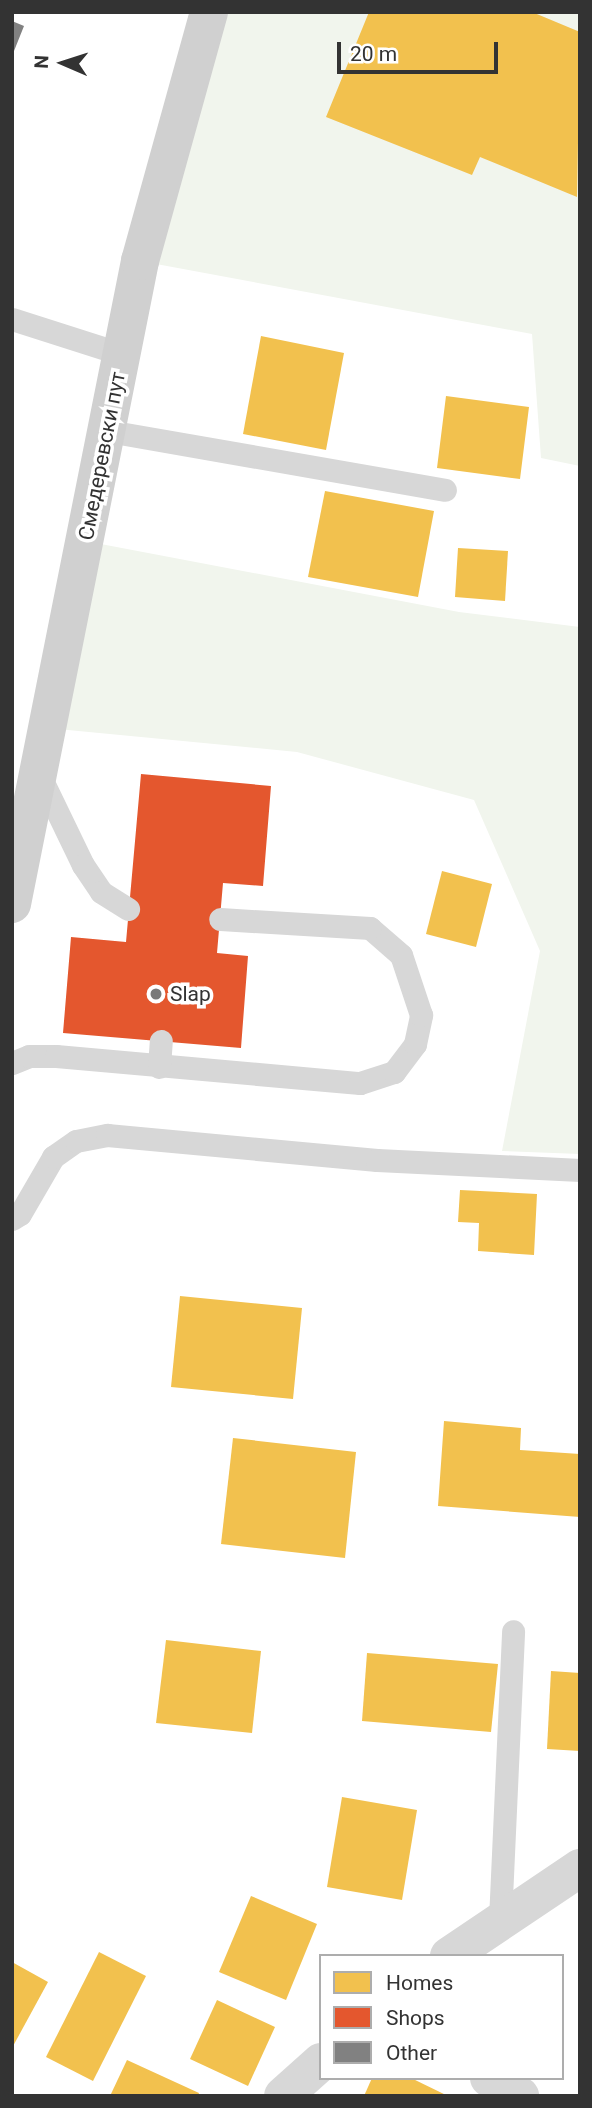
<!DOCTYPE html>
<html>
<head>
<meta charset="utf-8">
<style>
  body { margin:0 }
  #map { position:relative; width:592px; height:2108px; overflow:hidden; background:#fff; font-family:Roboto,sans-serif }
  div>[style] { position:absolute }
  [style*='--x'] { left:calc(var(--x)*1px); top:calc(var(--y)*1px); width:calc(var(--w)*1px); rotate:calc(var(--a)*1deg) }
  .green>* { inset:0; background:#f1f5ed }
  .homes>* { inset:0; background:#f2c14e }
  .shops>* { inset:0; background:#e4572e }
  .building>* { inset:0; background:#818181 }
  .lane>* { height:23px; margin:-11.5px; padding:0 11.5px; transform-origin:11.5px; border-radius:11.5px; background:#d7d7d7 }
  .street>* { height:38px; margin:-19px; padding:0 19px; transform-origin:19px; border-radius:19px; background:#d7d7d7 }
  .secondary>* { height:38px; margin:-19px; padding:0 19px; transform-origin:19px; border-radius:19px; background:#d0d0d0 }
  .dots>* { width:19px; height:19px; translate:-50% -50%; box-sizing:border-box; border:4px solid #fff; border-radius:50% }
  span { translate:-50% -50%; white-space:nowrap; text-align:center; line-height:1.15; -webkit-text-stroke:7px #fff; paint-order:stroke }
  .street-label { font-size:21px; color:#333 }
  .poi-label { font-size:21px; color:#333 }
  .left { translate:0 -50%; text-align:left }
  .frame { position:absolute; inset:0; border:14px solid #333; pointer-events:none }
  .legend { position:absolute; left:319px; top:1954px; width:245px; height:126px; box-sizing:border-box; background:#fff; border:2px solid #adadad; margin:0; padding:9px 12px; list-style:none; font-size:21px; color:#333 }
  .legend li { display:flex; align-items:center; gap:14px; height:35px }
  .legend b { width:35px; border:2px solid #adadad }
  .north { position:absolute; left:28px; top:28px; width:70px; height:70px; -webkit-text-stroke:5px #fff; paint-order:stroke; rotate:273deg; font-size:19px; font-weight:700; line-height:28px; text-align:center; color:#333 }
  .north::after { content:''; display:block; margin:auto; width:24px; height:32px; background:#333; clip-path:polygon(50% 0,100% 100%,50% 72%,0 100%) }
  .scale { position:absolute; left:337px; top:42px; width:161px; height:32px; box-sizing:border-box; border:4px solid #333; border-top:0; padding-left:9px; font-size:21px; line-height:24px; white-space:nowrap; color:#333; -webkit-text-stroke:5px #fff; paint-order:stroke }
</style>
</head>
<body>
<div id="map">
  <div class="green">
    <i style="clip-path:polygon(209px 12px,580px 12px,580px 466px,541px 458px,532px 334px,140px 261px)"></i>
    <i style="clip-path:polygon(85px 541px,459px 612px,580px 627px,580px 1154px,502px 1151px,540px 951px,474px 800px,297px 752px,47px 728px)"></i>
  </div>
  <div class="homes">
    <i style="clip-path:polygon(369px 12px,532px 12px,580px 32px,577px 197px,480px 157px,472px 175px,326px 117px)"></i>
    <i style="clip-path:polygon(261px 336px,344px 353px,326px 450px,243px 434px)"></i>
    <i style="clip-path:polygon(446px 396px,529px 407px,520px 479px,437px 468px)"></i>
    <i style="clip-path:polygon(325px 491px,434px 511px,418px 597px,308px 577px)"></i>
    <i style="clip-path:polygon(458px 548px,508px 551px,505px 601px,455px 597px)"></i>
    <i style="clip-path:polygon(442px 871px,492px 884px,476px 947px,426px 934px)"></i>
    <i style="clip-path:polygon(460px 1190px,537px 1194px,534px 1255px,478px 1251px,479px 1223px,458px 1222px)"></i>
    <i style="clip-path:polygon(180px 1296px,302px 1308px,293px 1399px,171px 1387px)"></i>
    <i style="clip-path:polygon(444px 1421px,521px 1428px,520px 1450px,580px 1454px,580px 1517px,438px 1506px)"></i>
    <i style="clip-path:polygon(233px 1438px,356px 1452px,345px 1558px,221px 1544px)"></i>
    <i style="clip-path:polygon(166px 1640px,261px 1651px,252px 1733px,156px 1723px)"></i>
    <i style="clip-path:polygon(367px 1653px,498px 1664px,491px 1732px,362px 1721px)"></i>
    <i style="clip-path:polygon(551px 1671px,580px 1673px,580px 1751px,547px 1749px)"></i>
    <i style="clip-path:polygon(342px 1797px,417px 1810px,402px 1900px,327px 1887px)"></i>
    <i style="clip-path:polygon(251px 1896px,317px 1924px,286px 2000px,219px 1972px)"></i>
    <i style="clip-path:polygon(99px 1952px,146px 1976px,93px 2081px,46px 2057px)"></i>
    <i style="clip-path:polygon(12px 1962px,48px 1982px,12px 2048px)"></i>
    <i style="clip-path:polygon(217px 2000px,275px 2027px,248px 2086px,190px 2059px)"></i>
    <i style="clip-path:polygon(127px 2060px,199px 2093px,198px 2096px,110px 2096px)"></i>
    <i style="clip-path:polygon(372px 2078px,411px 2078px,448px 2096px,364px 2096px)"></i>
  </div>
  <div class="shops">
    <i style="clip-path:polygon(141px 774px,271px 786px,263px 886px,223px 883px,217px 953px,248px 956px,241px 1048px,63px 1033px,71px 937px,126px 942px)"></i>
  </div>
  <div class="building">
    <i style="clip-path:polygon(12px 21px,24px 26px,12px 56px)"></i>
  </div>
  <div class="lane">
    <i style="--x:12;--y:319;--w:115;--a:17.7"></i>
    <i style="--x:108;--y:431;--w:342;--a:9.9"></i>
    <i style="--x:39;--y:774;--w:101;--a:64.2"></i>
    <i style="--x:83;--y:865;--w:32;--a:56"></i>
    <i style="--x:101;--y:892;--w:32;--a:32"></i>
    <i style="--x:12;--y:1063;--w:18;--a:-22"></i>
    <i style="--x:29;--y:1056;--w:27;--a:0"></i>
    <i style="--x:56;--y:1056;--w:305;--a:5.1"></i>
    <i style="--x:360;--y:1083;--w:36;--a:-18"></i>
    <i style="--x:394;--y:1072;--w:35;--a:-53"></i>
    <i style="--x:415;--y:1044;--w:30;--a:-78"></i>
    <i style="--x:421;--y:1015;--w:63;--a:-108.4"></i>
    <i style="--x:401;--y:955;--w:41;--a:-138.9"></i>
    <i style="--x:370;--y:928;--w:150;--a:-176.6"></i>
    <i style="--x:159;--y:1067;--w:26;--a:-86"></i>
    <i style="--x:12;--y:1219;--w:9;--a:-32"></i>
    <i style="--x:20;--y:1214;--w:66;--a:-59.9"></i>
    <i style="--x:53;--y:1157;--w:28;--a:-35"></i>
    <i style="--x:76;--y:1141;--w:32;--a:-11"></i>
    <i style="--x:107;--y:1135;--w:271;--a:5.3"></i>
    <i style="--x:377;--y:1160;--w:203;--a:2.8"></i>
    <i style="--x:500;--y:1920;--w:289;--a:-87.4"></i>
  </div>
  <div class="street">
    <i style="--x:449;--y:1956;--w:158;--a:-33.9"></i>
    <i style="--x:489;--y:2078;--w:36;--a:30"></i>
    <i style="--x:283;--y:2096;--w:51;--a:-41.8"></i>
  </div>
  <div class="secondary">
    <i style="--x:12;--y:904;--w:656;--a:-78.74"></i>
    <i style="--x:140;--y:261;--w:258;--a:-74.5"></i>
  </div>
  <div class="dots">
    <i style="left:156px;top:994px;background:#7a7a7a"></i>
  </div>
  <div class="street-label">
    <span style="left:102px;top:456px;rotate:-79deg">Смедеревски пут</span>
  </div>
  <div class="poi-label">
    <span class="left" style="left:170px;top:994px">Slap</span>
  </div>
  <div class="frame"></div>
  <ul class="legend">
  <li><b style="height:19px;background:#f2c14e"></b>Homes</li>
  <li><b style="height:19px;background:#e4572e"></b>Shops</li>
  <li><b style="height:19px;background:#818181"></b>Other</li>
  </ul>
  <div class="north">N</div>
  <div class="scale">20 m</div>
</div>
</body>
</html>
